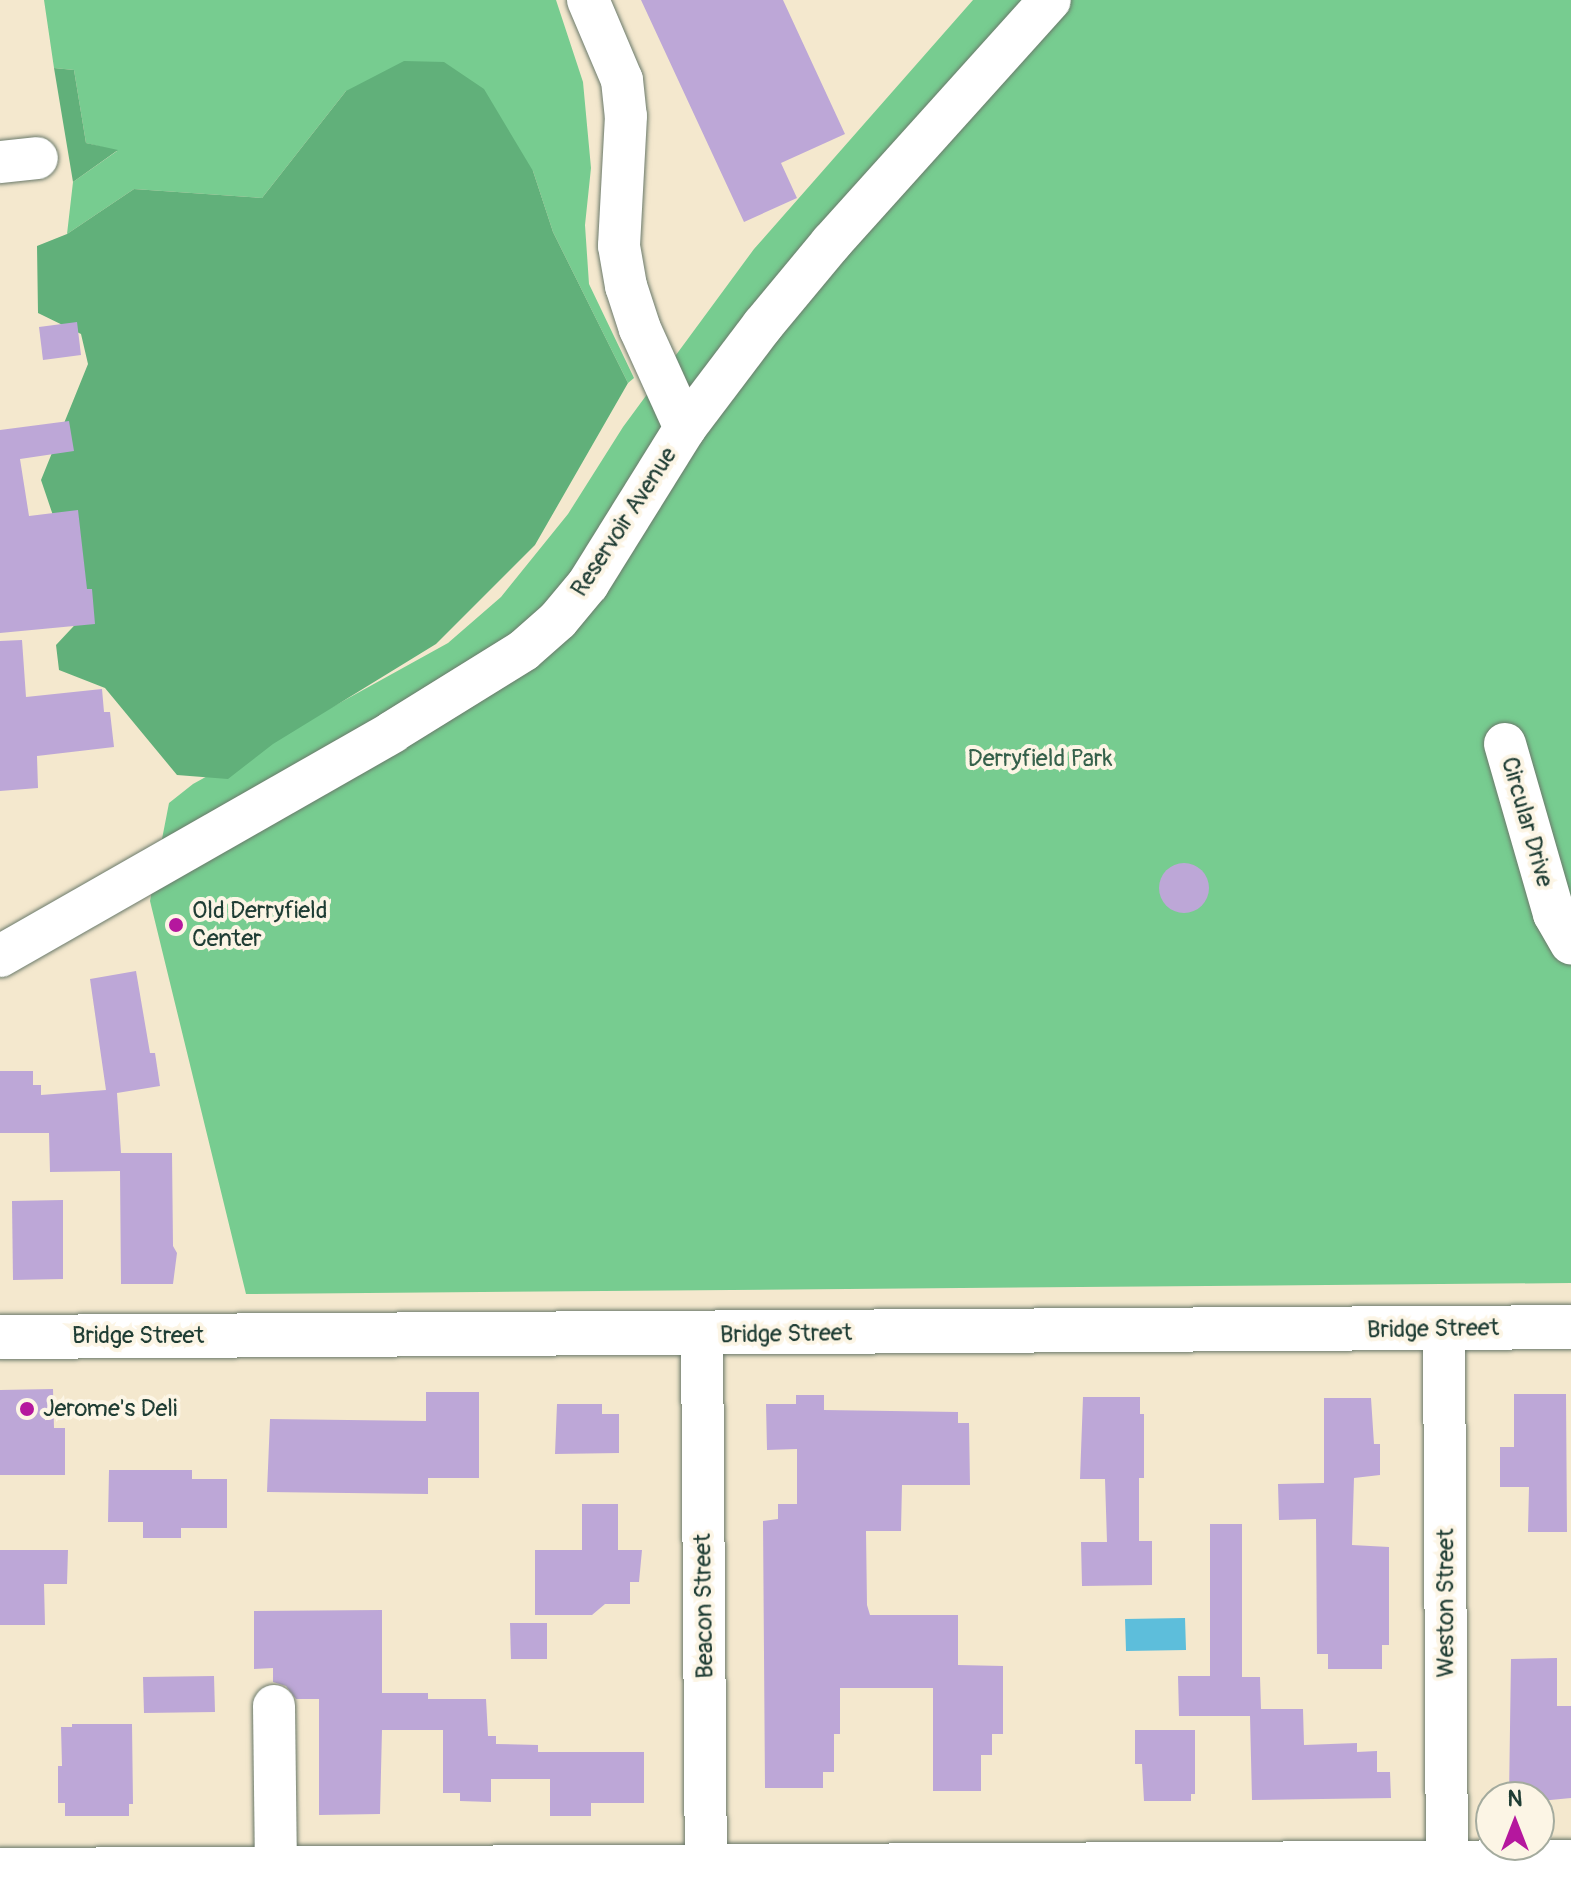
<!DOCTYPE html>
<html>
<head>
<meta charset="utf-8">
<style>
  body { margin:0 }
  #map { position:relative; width:1571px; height:1877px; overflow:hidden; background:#f4e8ce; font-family:Pangolin,sans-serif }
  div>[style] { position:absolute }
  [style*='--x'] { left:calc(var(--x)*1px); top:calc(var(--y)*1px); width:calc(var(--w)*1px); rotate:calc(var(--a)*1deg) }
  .green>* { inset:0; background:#77cc90 }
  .forest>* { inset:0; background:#61b07a }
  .water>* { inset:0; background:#5dbedb }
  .building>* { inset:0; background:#bda7d7 }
  .round { border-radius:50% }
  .roads { filter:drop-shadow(0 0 2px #6a796a) drop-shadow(0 0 2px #6a796a) }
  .minor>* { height:42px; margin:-21px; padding:0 21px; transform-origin:21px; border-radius:21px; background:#fff }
  .major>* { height:44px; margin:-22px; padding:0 22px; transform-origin:22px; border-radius:22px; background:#fff }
  .dots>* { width:22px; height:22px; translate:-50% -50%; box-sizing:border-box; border:4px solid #fcf5e5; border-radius:50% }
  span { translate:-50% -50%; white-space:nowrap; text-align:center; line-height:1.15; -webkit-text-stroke:8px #fcf5e5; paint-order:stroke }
  .street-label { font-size:24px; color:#1f3d34 }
  .park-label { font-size:24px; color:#35614b }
  .poi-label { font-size:24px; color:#1f3d34 }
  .left { translate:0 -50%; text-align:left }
  .north { position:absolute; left:1475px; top:1781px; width:80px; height:80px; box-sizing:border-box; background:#fcf5e5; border:2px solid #a4ab9e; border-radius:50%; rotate:0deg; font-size:22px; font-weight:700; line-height:32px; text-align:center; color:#1f3d34 }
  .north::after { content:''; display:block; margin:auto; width:28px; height:36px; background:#b5179e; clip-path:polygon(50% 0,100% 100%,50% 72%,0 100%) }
</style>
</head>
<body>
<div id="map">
  <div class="green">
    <i style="clip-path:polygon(44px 0,556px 0,583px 82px,591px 168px,585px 225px,589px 284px,634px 378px,628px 383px,553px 232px,533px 171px,346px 91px,262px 198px,134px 189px,67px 234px,73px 182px,117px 151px,86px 143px,74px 70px,54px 68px)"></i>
    <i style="clip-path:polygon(973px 0,1571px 0,1571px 1283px,246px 1294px,150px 901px,169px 803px,193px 784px,448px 643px,501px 597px,568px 514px,623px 427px,754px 249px)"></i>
  </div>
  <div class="forest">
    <i style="clip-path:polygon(404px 61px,444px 62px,484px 89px,533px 171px,553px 232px,628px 383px,535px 545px,436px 644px,273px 744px,228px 779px,177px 775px,105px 688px,59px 670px,56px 645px,86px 613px,41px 480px,88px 364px,81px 334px,38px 313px,37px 246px,67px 234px,134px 189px,262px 198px,346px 91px)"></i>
    <i style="clip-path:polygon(54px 68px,74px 70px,86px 143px,118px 150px,73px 182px)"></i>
  </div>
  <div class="water">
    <i style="clip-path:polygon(1185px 1618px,1186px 1650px,1126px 1651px,1125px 1619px)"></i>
  </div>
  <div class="building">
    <i style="clip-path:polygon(641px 0,783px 0,845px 134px,781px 163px,797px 198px,744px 222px)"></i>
    <i style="clip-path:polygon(77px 322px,81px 355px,43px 360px,39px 327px)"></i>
    <i style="clip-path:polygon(69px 421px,74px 451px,20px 459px,29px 516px,78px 510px,87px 589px,92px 589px,95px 624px,0 633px,0 430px)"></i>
    <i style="clip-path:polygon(22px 640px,26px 697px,102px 689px,104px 712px,110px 712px,114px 747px,37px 756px,38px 788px,0 791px,0 641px)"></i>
    <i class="round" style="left:1159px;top:863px;width:50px;height:50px"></i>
    <i style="clip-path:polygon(136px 971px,150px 1053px,155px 1053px,160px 1086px,117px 1093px,121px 1153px,172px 1153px,173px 1246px,177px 1253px,173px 1284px,121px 1284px,120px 1171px,50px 1172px,49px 1133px,0 1133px,0 1071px,33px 1071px,33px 1085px,41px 1085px,41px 1095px,106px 1090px,90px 979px)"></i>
    <i style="clip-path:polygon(63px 1200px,63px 1279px,13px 1280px,12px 1201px)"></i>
    <i style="clip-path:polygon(53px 1389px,54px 1428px,65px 1428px,65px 1475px,0 1475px,0 1390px)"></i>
    <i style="clip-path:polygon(426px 1392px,479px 1392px,479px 1478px,428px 1478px,428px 1494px,267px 1492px,270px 1419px,426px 1421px)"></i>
    <i style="clip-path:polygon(1514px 1394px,1566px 1394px,1567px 1532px,1528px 1532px,1529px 1487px,1500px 1487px,1500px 1447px,1514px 1447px)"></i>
    <i style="clip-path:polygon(796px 1395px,824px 1395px,824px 1410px,958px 1412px,958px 1423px,969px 1423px,970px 1485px,902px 1485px,901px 1531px,866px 1531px,867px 1605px,870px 1615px,958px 1615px,958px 1665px,1003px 1666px,1003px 1734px,992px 1734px,992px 1755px,981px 1755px,981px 1791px,933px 1791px,933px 1688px,840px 1688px,840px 1734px,834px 1734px,834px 1772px,823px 1772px,823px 1788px,765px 1788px,763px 1521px,778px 1519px,778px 1504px,797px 1504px,797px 1449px,767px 1450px,766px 1404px,796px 1404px)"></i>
    <i style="clip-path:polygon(1083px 1397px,1140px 1397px,1140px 1414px,1144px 1414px,1144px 1478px,1139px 1478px,1139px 1541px,1152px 1541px,1152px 1585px,1082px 1586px,1081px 1542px,1107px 1542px,1105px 1479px,1080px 1479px)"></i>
    <i style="clip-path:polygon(1324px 1398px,1371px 1398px,1374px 1444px,1380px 1444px,1380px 1475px,1354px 1478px,1352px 1545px,1389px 1547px,1389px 1645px,1382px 1645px,1382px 1669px,1328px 1669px,1328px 1654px,1317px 1654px,1316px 1519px,1279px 1520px,1278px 1484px,1324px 1483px)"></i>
    <i style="clip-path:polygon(557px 1404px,602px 1404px,602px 1414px,619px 1414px,619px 1453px,555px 1454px)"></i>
    <i style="clip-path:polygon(109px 1470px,192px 1470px,192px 1479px,227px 1479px,227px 1528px,181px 1528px,181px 1538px,143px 1538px,143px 1522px,108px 1522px)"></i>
    <i style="clip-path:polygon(582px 1504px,618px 1504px,618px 1550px,642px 1550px,639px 1582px,630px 1582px,630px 1604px,605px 1604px,592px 1615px,535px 1615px,535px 1550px,582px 1550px)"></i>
    <i style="clip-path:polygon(1210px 1524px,1242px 1524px,1242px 1677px,1260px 1677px,1261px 1709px,1303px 1709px,1304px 1745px,1357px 1743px,1357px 1752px,1377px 1751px,1377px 1772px,1390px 1772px,1391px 1798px,1252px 1800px,1250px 1716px,1179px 1716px,1178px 1676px,1210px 1676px)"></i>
    <i style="clip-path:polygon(0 1550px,68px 1550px,67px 1584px,44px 1584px,45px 1625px,0 1625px)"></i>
    <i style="clip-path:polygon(382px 1610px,382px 1693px,428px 1693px,428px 1699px,486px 1699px,488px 1736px,496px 1736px,496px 1744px,538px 1745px,538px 1752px,644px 1752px,644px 1803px,591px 1803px,591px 1816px,550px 1816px,550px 1779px,491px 1779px,491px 1802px,460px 1801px,460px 1793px,443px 1793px,443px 1730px,382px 1730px,380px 1814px,319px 1815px,319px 1699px,296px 1699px,286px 1686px,273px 1682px,273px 1668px,254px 1669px,254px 1611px)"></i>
    <i style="clip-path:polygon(510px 1623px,547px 1623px,547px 1659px,511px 1659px)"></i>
    <i style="clip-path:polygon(1557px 1658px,1557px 1706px,1571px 1706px,1571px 1798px,1540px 1801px,1539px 1797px,1509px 1797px,1511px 1659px)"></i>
    <i style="clip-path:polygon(214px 1676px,215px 1712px,144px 1713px,143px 1677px)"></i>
    <i style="clip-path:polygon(72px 1724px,132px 1724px,133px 1804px,129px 1804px,129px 1816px,65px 1816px,65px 1803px,58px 1803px,58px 1766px,62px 1766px,61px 1727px,72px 1727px)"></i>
    <i style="clip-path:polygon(1135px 1730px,1195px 1730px,1195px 1794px,1191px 1794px,1191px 1801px,1144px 1801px,1142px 1764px,1135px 1764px)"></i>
  </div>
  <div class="roads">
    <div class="minor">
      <i style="--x:588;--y:0;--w:87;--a:67"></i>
      <i style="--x:622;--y:80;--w:36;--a:84"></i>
      <i style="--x:626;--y:116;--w:130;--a:93.1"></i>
      <i style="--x:619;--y:246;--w:41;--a:80.1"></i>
      <i style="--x:626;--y:286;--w:45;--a:72"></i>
      <i style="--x:640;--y:329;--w:109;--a:65.6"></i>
      <i style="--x:0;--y:162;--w:37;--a:-6"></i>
      <i style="--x:1505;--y:744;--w:177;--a:73.9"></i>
      <i style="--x:1554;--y:914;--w:34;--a:60"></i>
      <i style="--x:0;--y:956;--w:451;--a:-29.7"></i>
      <i style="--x:392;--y:732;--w:155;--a:-31.8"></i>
      <i style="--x:524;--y:650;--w:45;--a:-41.4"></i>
      <i style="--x:558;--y:620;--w:47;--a:-50.2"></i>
      <i style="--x:588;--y:584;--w:184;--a:-58.1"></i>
      <i style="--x:685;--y:428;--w:129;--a:-52.9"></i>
      <i style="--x:763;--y:325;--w:107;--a:-50.3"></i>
      <i style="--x:831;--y:243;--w:327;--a:-48"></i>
      <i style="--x:1444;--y:1329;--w:548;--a:89.69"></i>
      <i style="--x:702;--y:1335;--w:542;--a:89.58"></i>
      <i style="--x:274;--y:1706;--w:159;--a:89.3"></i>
      <i style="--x:0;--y:1869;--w:1571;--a:-0.29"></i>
    </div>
    <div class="major">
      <i style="--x:0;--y:1337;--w:1571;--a:-0.36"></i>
    </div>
  </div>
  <div class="dots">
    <i style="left:176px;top:925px;background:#b5179e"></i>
    <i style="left:27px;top:1409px;background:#b5179e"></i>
  </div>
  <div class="street-label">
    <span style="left:624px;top:522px;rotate:-57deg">Reservoir Avenue</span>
    <span style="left:1527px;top:822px;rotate:74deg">Circular Drive</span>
    <span style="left:1433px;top:1329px;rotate:-1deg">Bridge Street</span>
    <span style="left:786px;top:1334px;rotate:-1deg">Bridge Street</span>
    <span style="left:138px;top:1336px">Bridge Street</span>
    <span style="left:1446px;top:1603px;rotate:-90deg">Weston Street</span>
    <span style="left:704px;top:1606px;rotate:-91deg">Beacon Street</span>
  </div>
  <div class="park-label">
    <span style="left:1040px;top:759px">Derryfield Park</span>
  </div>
  <div class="poi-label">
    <span class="left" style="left:192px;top:925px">Old Derryfield<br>Center</span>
    <span class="left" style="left:43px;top:1409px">Jerome's Deli</span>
  </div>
  <div class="north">N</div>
</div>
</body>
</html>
